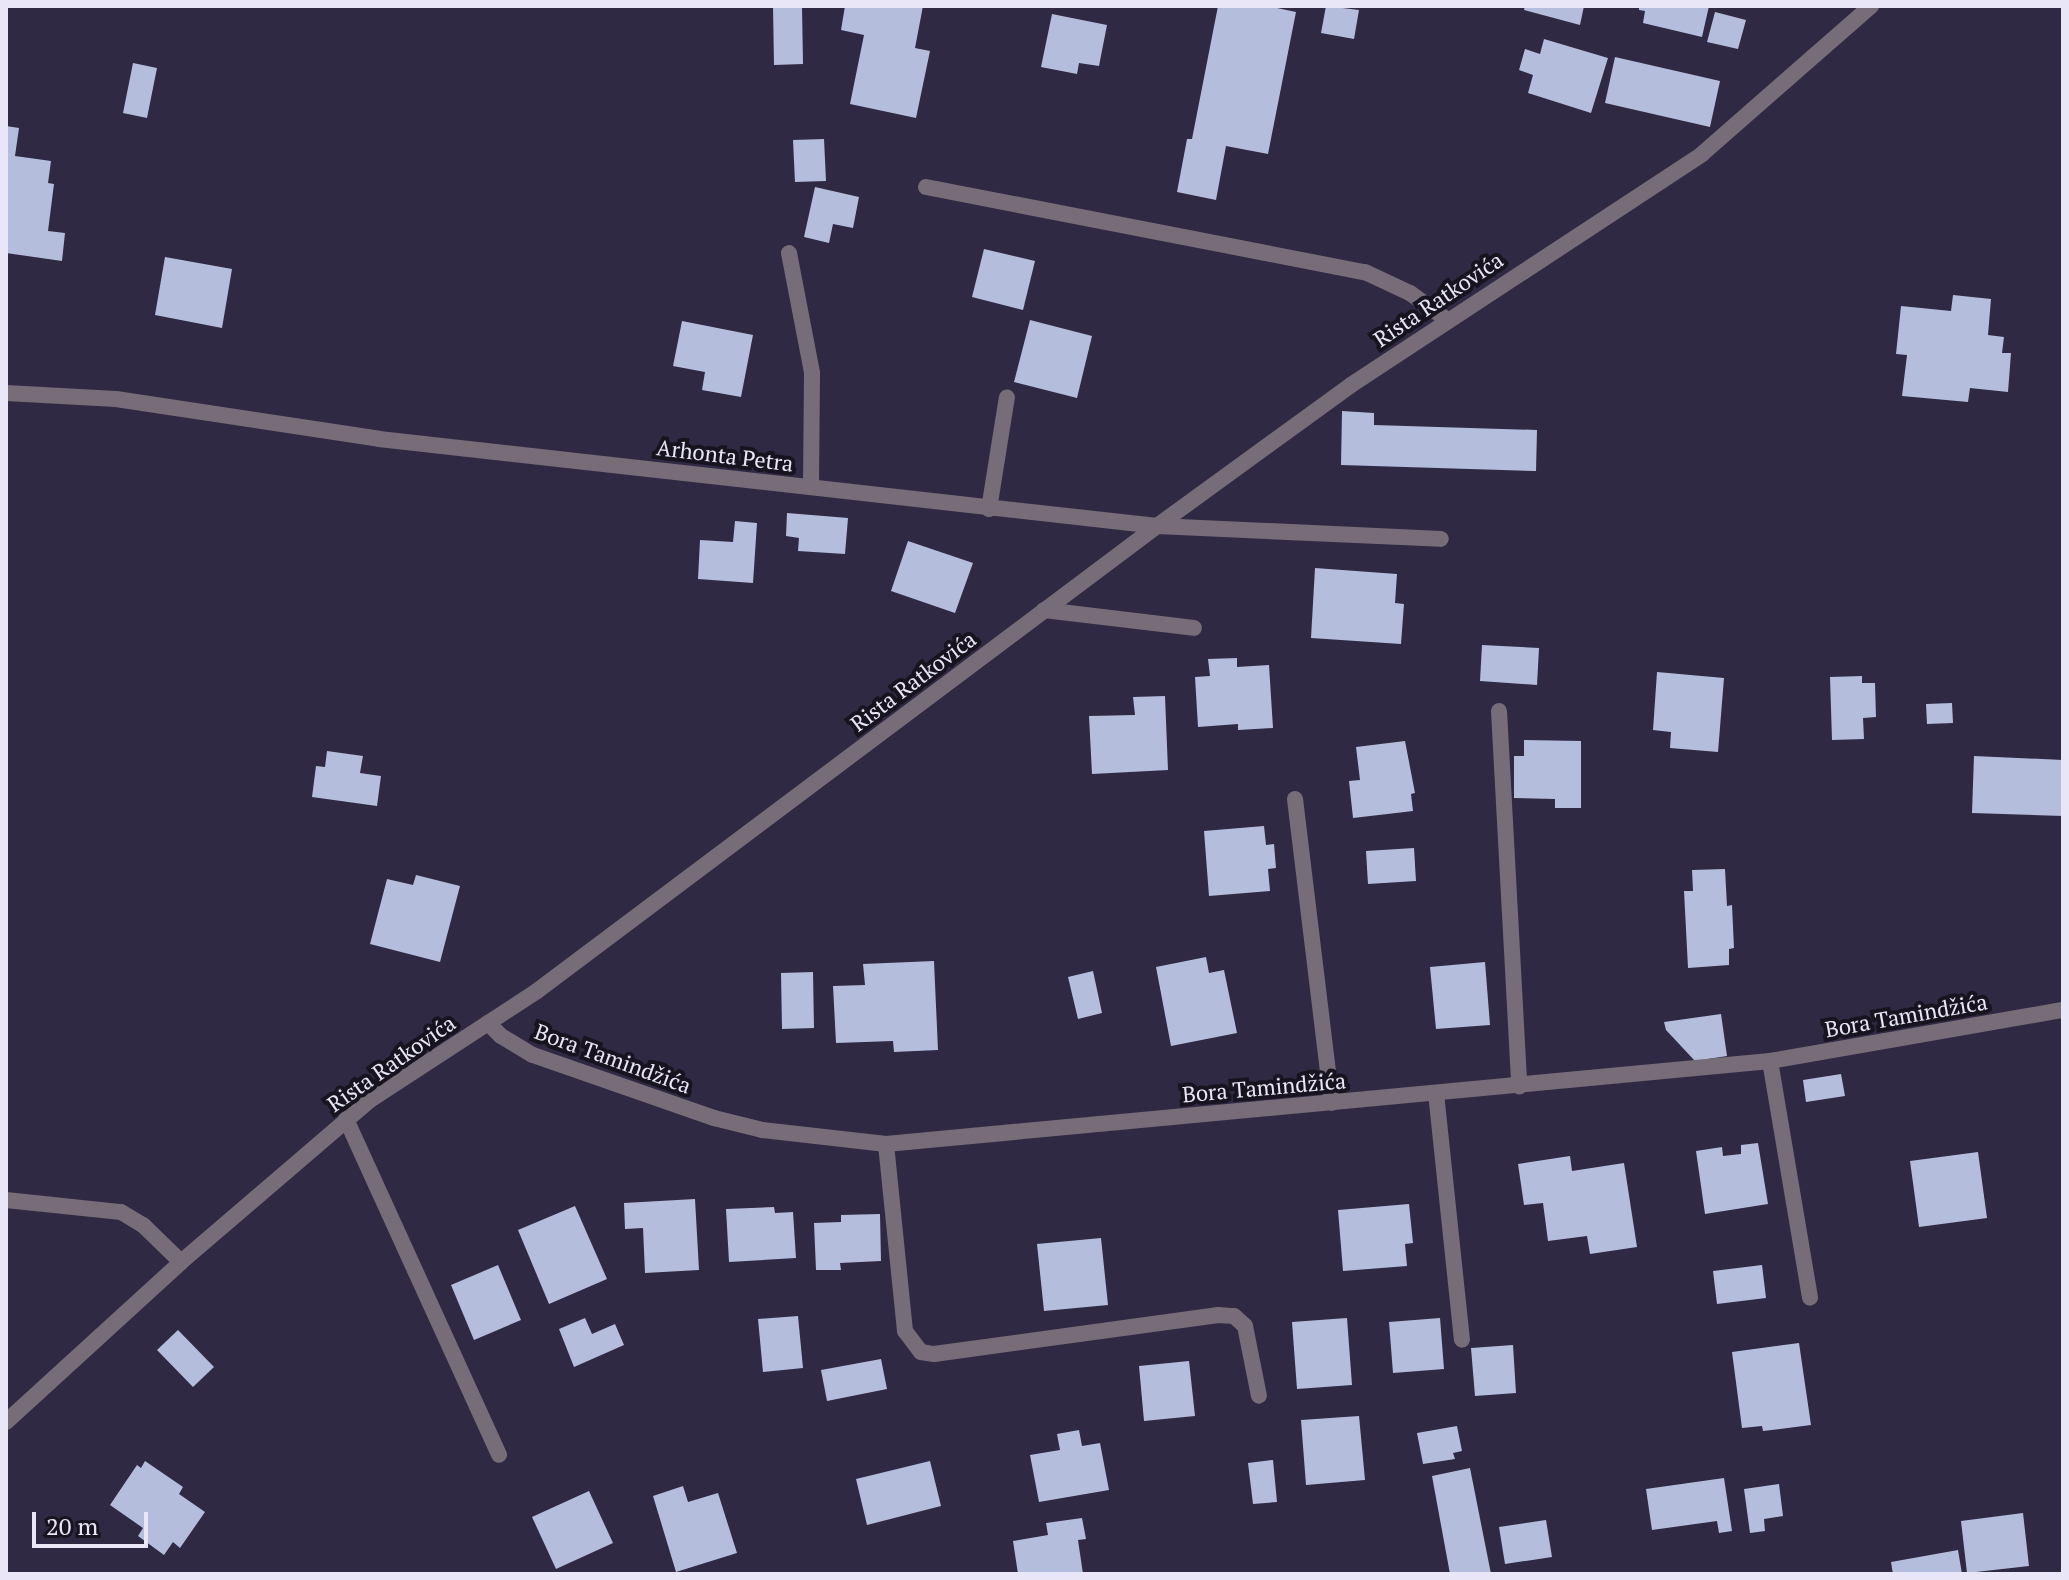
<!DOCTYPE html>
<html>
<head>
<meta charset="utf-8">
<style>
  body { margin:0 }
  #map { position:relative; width:2069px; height:1580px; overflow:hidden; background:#302943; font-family:"PT Serif",serif }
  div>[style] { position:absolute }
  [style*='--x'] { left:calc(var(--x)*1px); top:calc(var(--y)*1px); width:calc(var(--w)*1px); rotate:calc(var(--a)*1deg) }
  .building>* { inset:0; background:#b5bddd }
  .lane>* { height:16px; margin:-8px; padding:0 8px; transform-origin:8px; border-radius:8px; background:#766d79 }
  .street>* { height:16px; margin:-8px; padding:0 8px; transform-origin:8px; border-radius:8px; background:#766d79 }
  span { translate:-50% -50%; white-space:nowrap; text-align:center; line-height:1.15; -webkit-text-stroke:8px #171420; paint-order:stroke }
  .street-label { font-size:22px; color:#e9e6f7 }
  .frame { position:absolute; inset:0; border:8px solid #e9e6f7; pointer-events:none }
  .scale { position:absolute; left:32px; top:1512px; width:116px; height:36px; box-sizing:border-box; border:4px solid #e9e6f7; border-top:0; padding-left:10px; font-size:24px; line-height:28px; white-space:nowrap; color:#e9e6f7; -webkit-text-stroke:6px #171420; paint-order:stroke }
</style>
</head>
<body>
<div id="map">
  <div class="building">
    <i style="clip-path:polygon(773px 6px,802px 6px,803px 64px,774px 65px)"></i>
    <i style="clip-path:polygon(845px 6px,923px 6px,915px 48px,930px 51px,916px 118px,850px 104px,864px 35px,841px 30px)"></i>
    <i style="clip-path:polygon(1218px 6px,1268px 6px,1296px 12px,1268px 154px,1226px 146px,1216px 200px,1177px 192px,1187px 139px,1192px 139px)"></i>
    <i style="clip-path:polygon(1326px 6px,1359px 10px,1354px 39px,1321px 33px)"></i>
    <i style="clip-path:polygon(1525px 6px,1584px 6px,1580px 25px,1524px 10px)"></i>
    <i style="clip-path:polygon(1639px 6px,1709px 6px,1702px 37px,1643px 23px,1645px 11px,1639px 10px)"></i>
    <i style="clip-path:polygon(1715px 12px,1746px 20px,1738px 49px,1707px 42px)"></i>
    <i style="clip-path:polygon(1052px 14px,1107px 25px,1099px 66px,1079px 63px,1077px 74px,1041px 67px)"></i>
    <i style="clip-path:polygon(1544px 39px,1608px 58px,1591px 113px,1528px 93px,1533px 75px,1519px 70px,1525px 49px,1540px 54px)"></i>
    <i style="clip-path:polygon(1615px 57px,1720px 81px,1710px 127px,1605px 103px)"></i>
    <i style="clip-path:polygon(133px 63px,157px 68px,147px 118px,123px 113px)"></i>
    <i style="clip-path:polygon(6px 126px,19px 128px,15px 156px,51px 161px,48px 183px,54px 184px,48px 231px,65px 233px,62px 261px,6px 253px)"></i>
    <i style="clip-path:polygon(824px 139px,826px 181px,795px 182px,793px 140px)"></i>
    <i style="clip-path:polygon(815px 187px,859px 197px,853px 228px,833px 224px,829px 243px,804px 237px)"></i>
    <i style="clip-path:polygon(984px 249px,1035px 261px,1023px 310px,972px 297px)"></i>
    <i style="clip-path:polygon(165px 257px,232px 269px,222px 328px,155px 315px)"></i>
    <i style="clip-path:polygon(1953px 295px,1991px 299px,1988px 335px,2004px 337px,2002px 353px,2011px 353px,2008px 392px,1970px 388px,1968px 402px,1902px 396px,1907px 355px,1896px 354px,1901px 306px,1951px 311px)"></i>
    <i style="clip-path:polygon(1030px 320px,1092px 336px,1077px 398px,1014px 382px)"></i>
    <i style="clip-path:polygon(682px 321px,753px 335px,741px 397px,702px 390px,705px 372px,673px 366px)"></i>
    <i style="clip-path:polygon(1342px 411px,1374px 413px,1374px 425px,1537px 430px,1536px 471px,1341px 465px)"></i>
    <i style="clip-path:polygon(787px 513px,848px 518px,845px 554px,798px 551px,799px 538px,786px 536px)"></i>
    <i style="clip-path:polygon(735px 521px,757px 523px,753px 583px,698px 579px,700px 540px,733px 542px)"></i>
    <i style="clip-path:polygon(908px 541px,973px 563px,955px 613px,891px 591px)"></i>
    <i style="clip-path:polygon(1315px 568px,1397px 574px,1395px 603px,1404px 604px,1401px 644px,1311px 638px)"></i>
    <i style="clip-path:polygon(1482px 645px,1539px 648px,1537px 685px,1480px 681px)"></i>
    <i style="clip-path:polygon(1237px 658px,1237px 667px,1269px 665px,1273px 728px,1238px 730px,1238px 724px,1198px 727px,1195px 677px,1210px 676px,1208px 659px)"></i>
    <i style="clip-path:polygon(1657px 672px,1724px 678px,1718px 752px,1670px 748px,1671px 732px,1653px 730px)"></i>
    <i style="clip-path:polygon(1862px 676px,1862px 683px,1875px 683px,1876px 717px,1863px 718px,1864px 739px,1832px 740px,1830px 677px)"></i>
    <i style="clip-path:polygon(1165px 696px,1168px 770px,1092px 774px,1089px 716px,1135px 715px,1133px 697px)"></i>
    <i style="clip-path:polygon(1952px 703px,1953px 723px,1927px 724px,1926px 704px)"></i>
    <i style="clip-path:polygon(1524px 740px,1581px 741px,1581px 808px,1555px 808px,1555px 799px,1514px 798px,1514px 756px,1524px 756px)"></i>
    <i style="clip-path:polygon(1405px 741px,1415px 793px,1411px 794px,1413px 811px,1353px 818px,1349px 781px,1360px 780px,1356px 747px)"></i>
    <i style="clip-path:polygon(327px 751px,363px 756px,360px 773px,381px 776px,377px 806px,312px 797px,316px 766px,325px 767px)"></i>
    <i style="clip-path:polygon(1974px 756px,2063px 760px,2063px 816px,1972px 813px)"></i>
    <i style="clip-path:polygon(1264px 826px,1266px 845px,1274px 844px,1276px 868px,1268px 869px,1270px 891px,1209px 896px,1204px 831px)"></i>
    <i style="clip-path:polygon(1414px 848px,1416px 881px,1368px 884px,1366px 851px)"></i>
    <i style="clip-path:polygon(1725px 869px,1727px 906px,1732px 905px,1734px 948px,1729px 949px,1729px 965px,1688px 968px,1684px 891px,1693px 891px,1692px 870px)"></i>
    <i style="clip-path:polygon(416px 875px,460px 886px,440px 962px,370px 944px,387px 879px,413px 885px)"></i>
    <i style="clip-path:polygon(1206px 957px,1209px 973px,1224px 970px,1237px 1033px,1171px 1046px,1156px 967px)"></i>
    <i style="clip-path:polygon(934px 961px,938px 1050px,894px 1052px,893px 1041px,836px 1043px,833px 986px,865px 985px,863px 964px)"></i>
    <i style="clip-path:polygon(1485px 962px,1490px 1025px,1436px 1029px,1430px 967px)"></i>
    <i style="clip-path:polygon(1093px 971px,1102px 1013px,1078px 1019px,1068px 977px)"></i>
    <i style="clip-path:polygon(813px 972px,814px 1028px,782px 1029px,781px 973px)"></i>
    <i style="clip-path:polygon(1721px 1014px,1727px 1056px,1695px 1061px,1666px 1030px,1664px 1022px)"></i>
    <i style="clip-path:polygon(1841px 1074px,1845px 1096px,1806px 1102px,1803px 1080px)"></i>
    <i style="clip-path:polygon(1758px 1143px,1768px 1204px,1705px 1214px,1696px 1151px,1722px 1147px,1723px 1156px,1741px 1154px,1741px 1145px)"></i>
    <i style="clip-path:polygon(1978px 1152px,1987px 1218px,1919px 1227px,1910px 1161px)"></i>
    <i style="clip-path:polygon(1570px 1156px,1572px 1171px,1624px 1163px,1637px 1247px,1590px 1254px,1587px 1236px,1548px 1241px,1543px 1203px,1524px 1205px,1518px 1164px)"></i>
    <i style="clip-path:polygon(695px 1199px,699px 1270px,645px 1273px,643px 1228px,625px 1229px,624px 1203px)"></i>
    <i style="clip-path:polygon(1409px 1204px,1413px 1243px,1405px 1244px,1407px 1266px,1343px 1271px,1338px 1210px)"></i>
    <i style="clip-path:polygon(575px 1206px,607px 1279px,549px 1304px,518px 1230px)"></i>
    <i style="clip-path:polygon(774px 1207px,775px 1213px,793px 1212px,796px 1258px,729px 1262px,726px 1209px)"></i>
    <i style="clip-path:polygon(880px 1214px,881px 1261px,840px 1263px,841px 1270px,816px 1270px,814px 1223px,841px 1222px,841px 1215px)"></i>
    <i style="clip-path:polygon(1101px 1238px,1108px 1305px,1044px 1311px,1037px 1244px)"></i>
    <i style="clip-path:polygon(498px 1265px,521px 1320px,474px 1340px,451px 1285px)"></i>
    <i style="clip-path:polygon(1762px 1265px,1766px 1298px,1717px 1304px,1713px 1271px)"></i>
    <i style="clip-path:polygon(798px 1316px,803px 1368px,763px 1372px,758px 1319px)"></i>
    <i style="clip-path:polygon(585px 1318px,592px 1334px,615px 1324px,624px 1345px,574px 1367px,559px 1329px)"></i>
    <i style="clip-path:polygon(1347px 1318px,1352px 1385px,1297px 1389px,1292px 1322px)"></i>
    <i style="clip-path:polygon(1440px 1318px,1444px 1369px,1393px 1373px,1389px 1322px)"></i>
    <i style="clip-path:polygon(178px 1330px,214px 1367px,193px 1387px,157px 1350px)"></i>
    <i style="clip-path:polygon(1799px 1343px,1811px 1425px,1763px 1431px,1762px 1426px,1742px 1428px,1732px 1352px)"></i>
    <i style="clip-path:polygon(1513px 1345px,1516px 1393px,1475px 1396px,1471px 1348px)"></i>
    <i style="clip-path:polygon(881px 1359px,887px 1389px,827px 1401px,821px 1370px)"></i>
    <i style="clip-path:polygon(1189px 1361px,1195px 1416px,1144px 1421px,1139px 1366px)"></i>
    <i style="clip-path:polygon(1359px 1416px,1365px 1480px,1306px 1485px,1301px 1420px)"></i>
    <i style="clip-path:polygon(1457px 1426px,1462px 1451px,1453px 1453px,1455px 1459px,1423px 1464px,1417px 1433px)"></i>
    <i style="clip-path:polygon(1079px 1430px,1082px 1446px,1100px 1443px,1109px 1490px,1039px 1502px,1030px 1455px,1060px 1450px,1057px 1434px)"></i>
    <i style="clip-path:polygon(1273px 1460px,1277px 1502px,1253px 1504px,1248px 1463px)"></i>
    <i style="clip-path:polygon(145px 1461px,183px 1487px,179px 1494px,205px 1512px,180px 1548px,173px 1542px,164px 1555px,138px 1536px,143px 1528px,110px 1505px,137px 1465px,141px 1468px)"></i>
    <i style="clip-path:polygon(930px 1461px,941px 1506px,867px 1525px,856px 1479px)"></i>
    <i style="clip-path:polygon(1470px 1468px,1491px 1574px,1450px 1574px,1432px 1476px)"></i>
    <i style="clip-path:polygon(1724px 1478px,1732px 1531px,1719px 1533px,1717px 1521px,1652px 1530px,1646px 1489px)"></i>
    <i style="clip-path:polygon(1779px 1484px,1783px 1516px,1764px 1519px,1765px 1531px,1750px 1533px,1744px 1489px)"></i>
    <i style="clip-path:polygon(683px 1486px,688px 1502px,718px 1493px,737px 1553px,676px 1572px,653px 1496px)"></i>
    <i style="clip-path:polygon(589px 1491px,613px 1543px,556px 1569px,532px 1517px)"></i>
    <i style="clip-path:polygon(2023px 1513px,2029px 1566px,1967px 1573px,1961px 1521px)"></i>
    <i style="clip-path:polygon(1082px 1518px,1086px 1539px,1078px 1540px,1083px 1574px,1018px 1574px,1013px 1541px,1048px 1535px,1046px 1523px)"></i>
    <i style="clip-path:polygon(1546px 1520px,1552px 1557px,1505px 1564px,1499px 1527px)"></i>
    <i style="clip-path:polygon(1958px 1550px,1962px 1574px,1893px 1574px,1891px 1562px)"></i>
  </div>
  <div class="lane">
    <i style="--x:789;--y:253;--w:122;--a:79.1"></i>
    <i style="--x:812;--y:373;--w:114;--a:90.5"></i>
    <i style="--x:989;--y:509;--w:113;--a:-80.9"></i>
    <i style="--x:1157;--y:526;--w:284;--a:2.6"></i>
    <i style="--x:1044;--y:610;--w:151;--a:6.8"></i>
    <i style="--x:1499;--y:711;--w:376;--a:86.9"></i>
    <i style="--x:1295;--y:799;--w:306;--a:83.1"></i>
    <i style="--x:1770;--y:1061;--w:240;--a:80.4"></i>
    <i style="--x:1436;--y:1093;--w:248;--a:84"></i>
    <i style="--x:346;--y:1119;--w:369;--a:65.5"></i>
  </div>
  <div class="street">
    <i style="--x:926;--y:187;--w:447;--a:11"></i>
    <i style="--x:1365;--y:272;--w:50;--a:25"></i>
    <i style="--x:1410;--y:293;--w:44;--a:35.8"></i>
    <i style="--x:6;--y:393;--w:110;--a:3.1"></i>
    <i style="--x:116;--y:399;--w:266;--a:8.6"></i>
    <i style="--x:379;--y:439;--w:783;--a:6.38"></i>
    <i style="--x:488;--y:1023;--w:18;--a:45"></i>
    <i style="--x:501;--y:1036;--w:37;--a:31"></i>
    <i style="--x:533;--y:1055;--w:192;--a:19.2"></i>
    <i style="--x:714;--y:1118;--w:49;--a:14"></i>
    <i style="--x:762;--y:1130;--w:125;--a:6.4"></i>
    <i style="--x:886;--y:1144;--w:888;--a:-5.36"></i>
    <i style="--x:1770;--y:1061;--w:297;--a:-9.9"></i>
    <i style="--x:886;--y:1144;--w:188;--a:84.2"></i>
    <i style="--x:905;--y:1331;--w:26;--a:53"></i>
    <i style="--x:921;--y:1352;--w:13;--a:9"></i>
    <i style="--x:934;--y:1354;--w:287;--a:-7.8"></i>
    <i style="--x:1218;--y:1315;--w:16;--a:4"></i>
    <i style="--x:1234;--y:1316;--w:15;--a:42"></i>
    <i style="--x:1245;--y:1326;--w:71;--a:78.7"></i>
    <i style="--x:6;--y:1200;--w:116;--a:6"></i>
    <i style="--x:121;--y:1212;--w:26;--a:31"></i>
    <i style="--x:143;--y:1225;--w:53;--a:44.2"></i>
    <i style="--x:6;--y:1422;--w:237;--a:-42.4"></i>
    <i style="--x:181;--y:1262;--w:249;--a:-40.6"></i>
    <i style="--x:370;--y:1100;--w:199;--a:-33.1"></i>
    <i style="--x:537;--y:991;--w:775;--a:-36.87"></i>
    <i style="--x:1157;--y:526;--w:240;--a:-36"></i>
    <i style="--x:1351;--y:385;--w:420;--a:-33.3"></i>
    <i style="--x:1702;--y:154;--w:225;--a:-41.2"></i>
  </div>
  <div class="street-label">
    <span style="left:1438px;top:299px;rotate:-34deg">Rista Ratkovića</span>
    <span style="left:725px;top:455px;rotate:7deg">Arhonta Petra</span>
    <span style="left:913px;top:681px;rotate:-37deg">Rista Ratkovića</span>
    <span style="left:1906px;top:1015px;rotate:-10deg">Bora Tamindžića</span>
    <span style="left:613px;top:1058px;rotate:20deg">Bora Tamindžića</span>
    <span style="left:391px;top:1063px;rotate:-35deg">Rista Ratkovića</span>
    <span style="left:1264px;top:1087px;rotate:-5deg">Bora Tamindžića</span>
  </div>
  <div class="frame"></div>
  <div class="scale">20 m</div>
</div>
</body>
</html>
